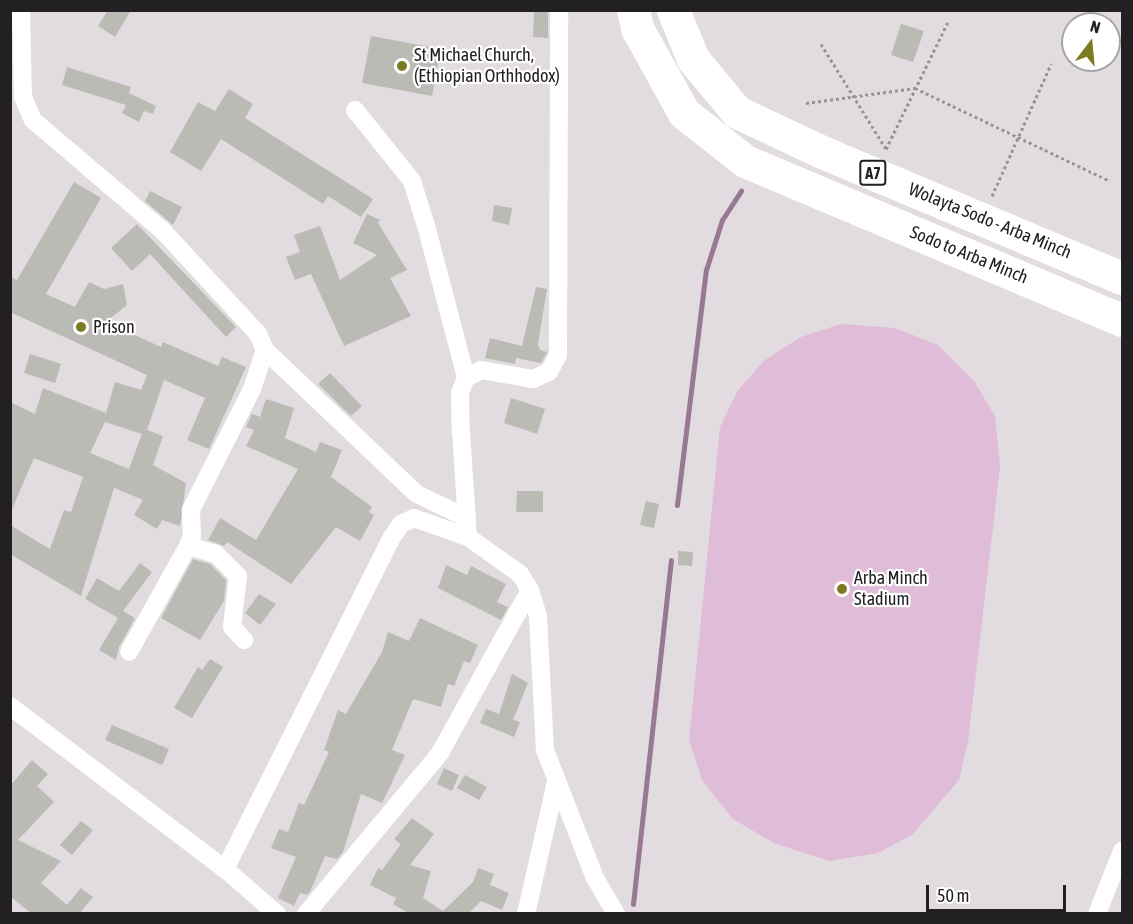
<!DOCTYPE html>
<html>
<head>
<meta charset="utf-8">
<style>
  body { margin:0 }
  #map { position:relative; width:1133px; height:924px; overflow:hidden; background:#e2dce0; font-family:"Asap Condensed",sans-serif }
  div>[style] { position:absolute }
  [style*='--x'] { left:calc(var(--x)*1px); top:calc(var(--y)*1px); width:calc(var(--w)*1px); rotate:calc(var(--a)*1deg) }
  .green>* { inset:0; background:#dfbcd8 }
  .stream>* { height:5px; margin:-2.5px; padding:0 2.5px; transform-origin:2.5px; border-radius:2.5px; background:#987892 }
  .building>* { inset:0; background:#bbbbb5 }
  .path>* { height:3px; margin-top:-1.5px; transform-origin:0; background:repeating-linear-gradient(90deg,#979396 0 3px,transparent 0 6px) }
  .street>* { height:18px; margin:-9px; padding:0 9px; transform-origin:9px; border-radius:9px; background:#fff }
  .highway>* { height:33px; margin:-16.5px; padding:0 16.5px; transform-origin:16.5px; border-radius:16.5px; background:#fff }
  .dots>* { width:16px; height:16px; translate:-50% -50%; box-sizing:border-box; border:3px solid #fff; border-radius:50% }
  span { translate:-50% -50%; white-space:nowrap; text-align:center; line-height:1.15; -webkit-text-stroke:4.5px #fff; paint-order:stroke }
  .shield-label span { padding:2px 4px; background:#fff; border:2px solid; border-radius:4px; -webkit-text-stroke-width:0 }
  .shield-label { font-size:16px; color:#222022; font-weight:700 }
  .poi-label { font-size:18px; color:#222022 }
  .left { translate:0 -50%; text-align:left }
  .street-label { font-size:18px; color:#222022 }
  .frame { position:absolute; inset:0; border:12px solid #222022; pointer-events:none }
  .north { position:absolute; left:1061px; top:12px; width:60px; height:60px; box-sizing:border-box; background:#fff; border:2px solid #a7a6a7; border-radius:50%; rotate:16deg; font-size:16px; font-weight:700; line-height:24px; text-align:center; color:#222022 }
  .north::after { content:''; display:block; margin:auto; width:21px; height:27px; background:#7d7a21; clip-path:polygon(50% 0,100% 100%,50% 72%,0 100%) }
  .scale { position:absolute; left:926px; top:885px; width:140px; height:27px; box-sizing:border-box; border:3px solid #222022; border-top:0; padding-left:8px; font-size:18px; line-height:21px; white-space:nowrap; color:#222022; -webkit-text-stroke:4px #fff; paint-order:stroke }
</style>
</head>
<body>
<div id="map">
  <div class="green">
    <i style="clip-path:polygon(841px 324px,895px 328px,938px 345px,974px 381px,995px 416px,1000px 467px,968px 742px,959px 780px,912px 835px,878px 853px,829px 861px,774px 843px,733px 819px,702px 780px,689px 740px,720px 427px,738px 390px,765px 360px,801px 337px)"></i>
  </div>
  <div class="stream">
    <i style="--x:677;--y:505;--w:237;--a:-83"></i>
    <i style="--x:706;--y:270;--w:52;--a:-72.3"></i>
    <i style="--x:722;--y:220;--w:35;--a:-57"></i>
    <i style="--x:633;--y:904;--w:346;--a:-83.7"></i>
  </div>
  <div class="building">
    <i style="clip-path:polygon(108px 10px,131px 10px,115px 37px,98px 26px)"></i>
    <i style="clip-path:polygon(534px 10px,548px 10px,548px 38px,533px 37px)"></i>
    <i style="clip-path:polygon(901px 24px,924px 31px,913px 62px,891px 55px)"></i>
    <i style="clip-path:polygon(371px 36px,441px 49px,432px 96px,362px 83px)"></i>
    <i style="clip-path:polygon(67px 67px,131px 87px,129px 93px,156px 106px,153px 114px,144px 111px,139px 122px,122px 113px,126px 105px,62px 85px)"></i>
    <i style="clip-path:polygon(229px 89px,253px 104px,245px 118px,373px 199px,361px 217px,328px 196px,323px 204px,221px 139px,201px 171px,170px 152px,198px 102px,215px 111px)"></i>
    <i style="clip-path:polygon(evenodd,74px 182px,101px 198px,46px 294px,75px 307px,89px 282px,104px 289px,123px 284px,127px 305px,106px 322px,161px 347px,163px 342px,218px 366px,222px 357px,246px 367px,209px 449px,187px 440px,205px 398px,164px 380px,147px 430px,163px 436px,153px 465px,186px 483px,180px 526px,162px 520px,157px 529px,134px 515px,143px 500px,114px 488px,81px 596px,10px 554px,10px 525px,50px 549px,64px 510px,71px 512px,83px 477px,34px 458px,10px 514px,10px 402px,35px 414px,43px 388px,106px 413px,115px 382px,141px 390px,147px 375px,10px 312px,10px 277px,17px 280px,74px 182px,105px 422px,142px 434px,129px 469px,90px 453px,105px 422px)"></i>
    <i style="clip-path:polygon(150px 191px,182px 207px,173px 225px,145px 201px)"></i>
    <i style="clip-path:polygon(494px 205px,512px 208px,509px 225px,492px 221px)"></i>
    <i style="clip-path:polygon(367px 214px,380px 220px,378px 223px,407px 270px,390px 278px,411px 316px,344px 346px,311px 274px,295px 280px,286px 257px,300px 252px,294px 235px,320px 226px,340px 280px,377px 255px,353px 243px)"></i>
    <i style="clip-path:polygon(137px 224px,236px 327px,226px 337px,150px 254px,132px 271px,111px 248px)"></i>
    <i style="clip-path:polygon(536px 287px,547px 289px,538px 344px,540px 350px,547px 352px,541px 363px,516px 358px,515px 364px,485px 358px,490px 338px,522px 346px)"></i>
    <i style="clip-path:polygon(30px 354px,61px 364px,55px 383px,24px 373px)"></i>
    <i style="clip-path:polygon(330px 373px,362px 406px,351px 416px,318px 384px)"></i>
    <i style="clip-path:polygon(511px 398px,545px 409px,537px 434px,504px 423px)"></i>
    <i style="clip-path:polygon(266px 399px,294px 408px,285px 438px,316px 452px,320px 442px,342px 450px,331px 477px,372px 507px,369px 512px,374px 515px,360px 541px,336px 527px,291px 584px,227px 542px,224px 546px,208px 540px,220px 518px,256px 540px,298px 469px,246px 446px,254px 430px,246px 427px,252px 414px,260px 417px)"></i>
    <i style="clip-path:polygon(517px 491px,543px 491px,543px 512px,516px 512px)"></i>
    <i style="clip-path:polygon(646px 501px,659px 504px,654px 528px,640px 525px)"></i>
    <i style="clip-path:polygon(678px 551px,693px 552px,692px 566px,678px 565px)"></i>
    <i style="clip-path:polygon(193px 559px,210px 564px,226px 580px,224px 601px,200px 640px,161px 618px)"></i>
    <i style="clip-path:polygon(140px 563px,152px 572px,123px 611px,135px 618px,119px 647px,116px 660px,99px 650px,118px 618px,85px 599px,97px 578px,119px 591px)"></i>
    <i style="clip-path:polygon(446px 565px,467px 575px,471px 566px,506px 584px,497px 602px,508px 607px,501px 620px,438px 588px)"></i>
    <i style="clip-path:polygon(259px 594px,276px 604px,260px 625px,245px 613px)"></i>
    <i style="clip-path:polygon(420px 618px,478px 645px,470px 663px,464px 661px,454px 686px,448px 684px,441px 707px,413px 699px,392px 750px,405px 755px,382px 803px,361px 794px,343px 852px,337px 859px,325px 856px,310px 892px,307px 895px,300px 893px,294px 906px,278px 898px,296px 857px,271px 848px,279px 829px,288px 832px,299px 803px,304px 805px,329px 752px,324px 750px,338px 710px,346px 714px,382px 652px,388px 632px,409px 641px)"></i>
    <i style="clip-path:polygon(210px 659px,223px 667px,192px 718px,174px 708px,198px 667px,202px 670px)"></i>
    <i style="clip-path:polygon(512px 674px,528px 683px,513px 720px,520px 722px,514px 737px,480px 723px,486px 709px,499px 714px)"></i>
    <i style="clip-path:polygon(112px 725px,169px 749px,162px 765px,105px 740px)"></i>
    <i style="clip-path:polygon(32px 760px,48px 774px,37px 786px,54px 802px,18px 840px,61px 861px,41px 883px,67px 905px,81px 888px,93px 897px,79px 914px,32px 914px,10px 896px,10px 786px)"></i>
    <i style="clip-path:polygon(444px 768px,459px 775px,452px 791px,437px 784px)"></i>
    <i style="clip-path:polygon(465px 775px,487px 787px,479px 800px,457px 788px)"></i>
    <i style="clip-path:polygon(412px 818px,434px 834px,410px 865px,431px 871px,423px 898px,443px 911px,473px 882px,478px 868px,494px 874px,490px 885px,509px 893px,502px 910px,481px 901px,468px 914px,410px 914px,393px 904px,396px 898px,370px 885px,378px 868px,382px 870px,401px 844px,394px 839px)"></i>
    <i style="clip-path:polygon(81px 821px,93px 830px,72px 855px,60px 845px)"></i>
  </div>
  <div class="path">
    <i style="--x:821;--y:44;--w:123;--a:58.2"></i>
    <i style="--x:886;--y:149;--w:141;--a:-64"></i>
    <i style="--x:806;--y:103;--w:110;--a:-7.8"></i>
    <i style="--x:915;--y:88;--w:216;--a:25.5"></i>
    <i style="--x:992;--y:196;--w:145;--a:-65.9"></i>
  </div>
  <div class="street">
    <i style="--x:21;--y:10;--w:87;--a:88.7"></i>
    <i style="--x:23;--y:97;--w:25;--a:67"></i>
    <i style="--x:33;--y:120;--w:172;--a:40.5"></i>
    <i style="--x:164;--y:232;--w:139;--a:47.3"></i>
    <i style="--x:258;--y:334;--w:17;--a:66"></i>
    <i style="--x:265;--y:350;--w:41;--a:108.4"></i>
    <i style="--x:252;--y:389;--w:136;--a:116.8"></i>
    <i style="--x:191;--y:510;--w:26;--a:88"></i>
    <i style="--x:192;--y:536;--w:11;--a:112"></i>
    <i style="--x:188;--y:546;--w:121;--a:119.1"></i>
    <i style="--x:355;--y:110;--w:91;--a:51.2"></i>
    <i style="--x:412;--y:181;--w:50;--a:72.6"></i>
    <i style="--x:427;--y:229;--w:154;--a:75.3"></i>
    <i style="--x:466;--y:378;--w:16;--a:112"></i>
    <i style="--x:460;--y:393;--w:39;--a:89"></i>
    <i style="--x:461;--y:432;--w:105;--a:86.2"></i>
    <i style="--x:265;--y:350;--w:209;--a:43.5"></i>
    <i style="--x:417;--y:494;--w:55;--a:25.6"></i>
    <i style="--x:466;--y:378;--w:17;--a:-28"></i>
    <i style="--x:481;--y:370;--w:53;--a:9.8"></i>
    <i style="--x:533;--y:379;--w:17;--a:-24"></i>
    <i style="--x:549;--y:372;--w:19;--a:-62"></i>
    <i style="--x:558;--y:355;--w:345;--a:-89.8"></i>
    <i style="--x:188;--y:546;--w:29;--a:16"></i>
    <i style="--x:216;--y:554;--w:31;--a:45"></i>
    <i style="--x:238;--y:576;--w:51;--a:96.7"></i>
    <i style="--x:232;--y:627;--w:18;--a:47"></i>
    <i style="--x:10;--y:706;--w:270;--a:37.2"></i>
    <i style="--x:225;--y:869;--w:69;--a:40.9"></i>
    <i style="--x:225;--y:869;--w:372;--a:-63.3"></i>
    <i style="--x:392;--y:537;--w:16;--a:-55"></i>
    <i style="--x:401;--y:524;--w:14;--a:-25"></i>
    <i style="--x:414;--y:518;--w:57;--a:19.4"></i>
    <i style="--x:468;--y:537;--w:64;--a:35.4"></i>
    <i style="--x:520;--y:574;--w:19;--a:58"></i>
    <i style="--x:530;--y:590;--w:28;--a:73"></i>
    <i style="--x:538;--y:617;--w:133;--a:87"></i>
    <i style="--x:545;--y:750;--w:137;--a:68.7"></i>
    <i style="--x:595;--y:878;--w:42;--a:59.7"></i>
    <i style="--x:306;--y:914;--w:209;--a:-50.2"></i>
    <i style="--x:440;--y:753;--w:186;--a:-61.1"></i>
    <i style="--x:526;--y:914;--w:135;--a:-77.2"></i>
    <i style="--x:1097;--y:914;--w:68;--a:-68.4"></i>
  </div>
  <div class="highway">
    <i style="--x:633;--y:10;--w:18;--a:77"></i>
    <i style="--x:637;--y:28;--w:97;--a:61.1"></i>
    <i style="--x:684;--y:113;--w:78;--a:38.2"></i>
    <i style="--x:745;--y:161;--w:409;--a:22.9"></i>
    <i style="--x:673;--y:10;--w:53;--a:67.8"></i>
    <i style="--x:693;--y:59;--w:69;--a:50.3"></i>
    <i style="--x:737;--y:112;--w:94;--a:25.2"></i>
    <i style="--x:822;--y:152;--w:325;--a:22.8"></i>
  </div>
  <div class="dots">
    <i style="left:402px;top:66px;background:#7d7a21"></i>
    <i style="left:81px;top:327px;background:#7d7a21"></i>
    <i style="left:842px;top:589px;background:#7d7a21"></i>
  </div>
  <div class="shield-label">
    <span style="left:873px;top:173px">A7</span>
  </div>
  <div class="poi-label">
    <span class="left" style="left:414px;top:66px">St Michael Church,<br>(Ethiopian Orthhodox)</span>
    <span class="left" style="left:93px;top:327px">Prison</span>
    <span class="left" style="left:854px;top:589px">Arba Minch<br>Stadium</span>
  </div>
  <div class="street-label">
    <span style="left:990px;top:221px;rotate:22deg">Wolayta Sodo - Arba Minch</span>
    <span style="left:969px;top:255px;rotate:22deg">Sodo to Arba Minch</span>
  </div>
  <div class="frame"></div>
  <div class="north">N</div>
  <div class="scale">50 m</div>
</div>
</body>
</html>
